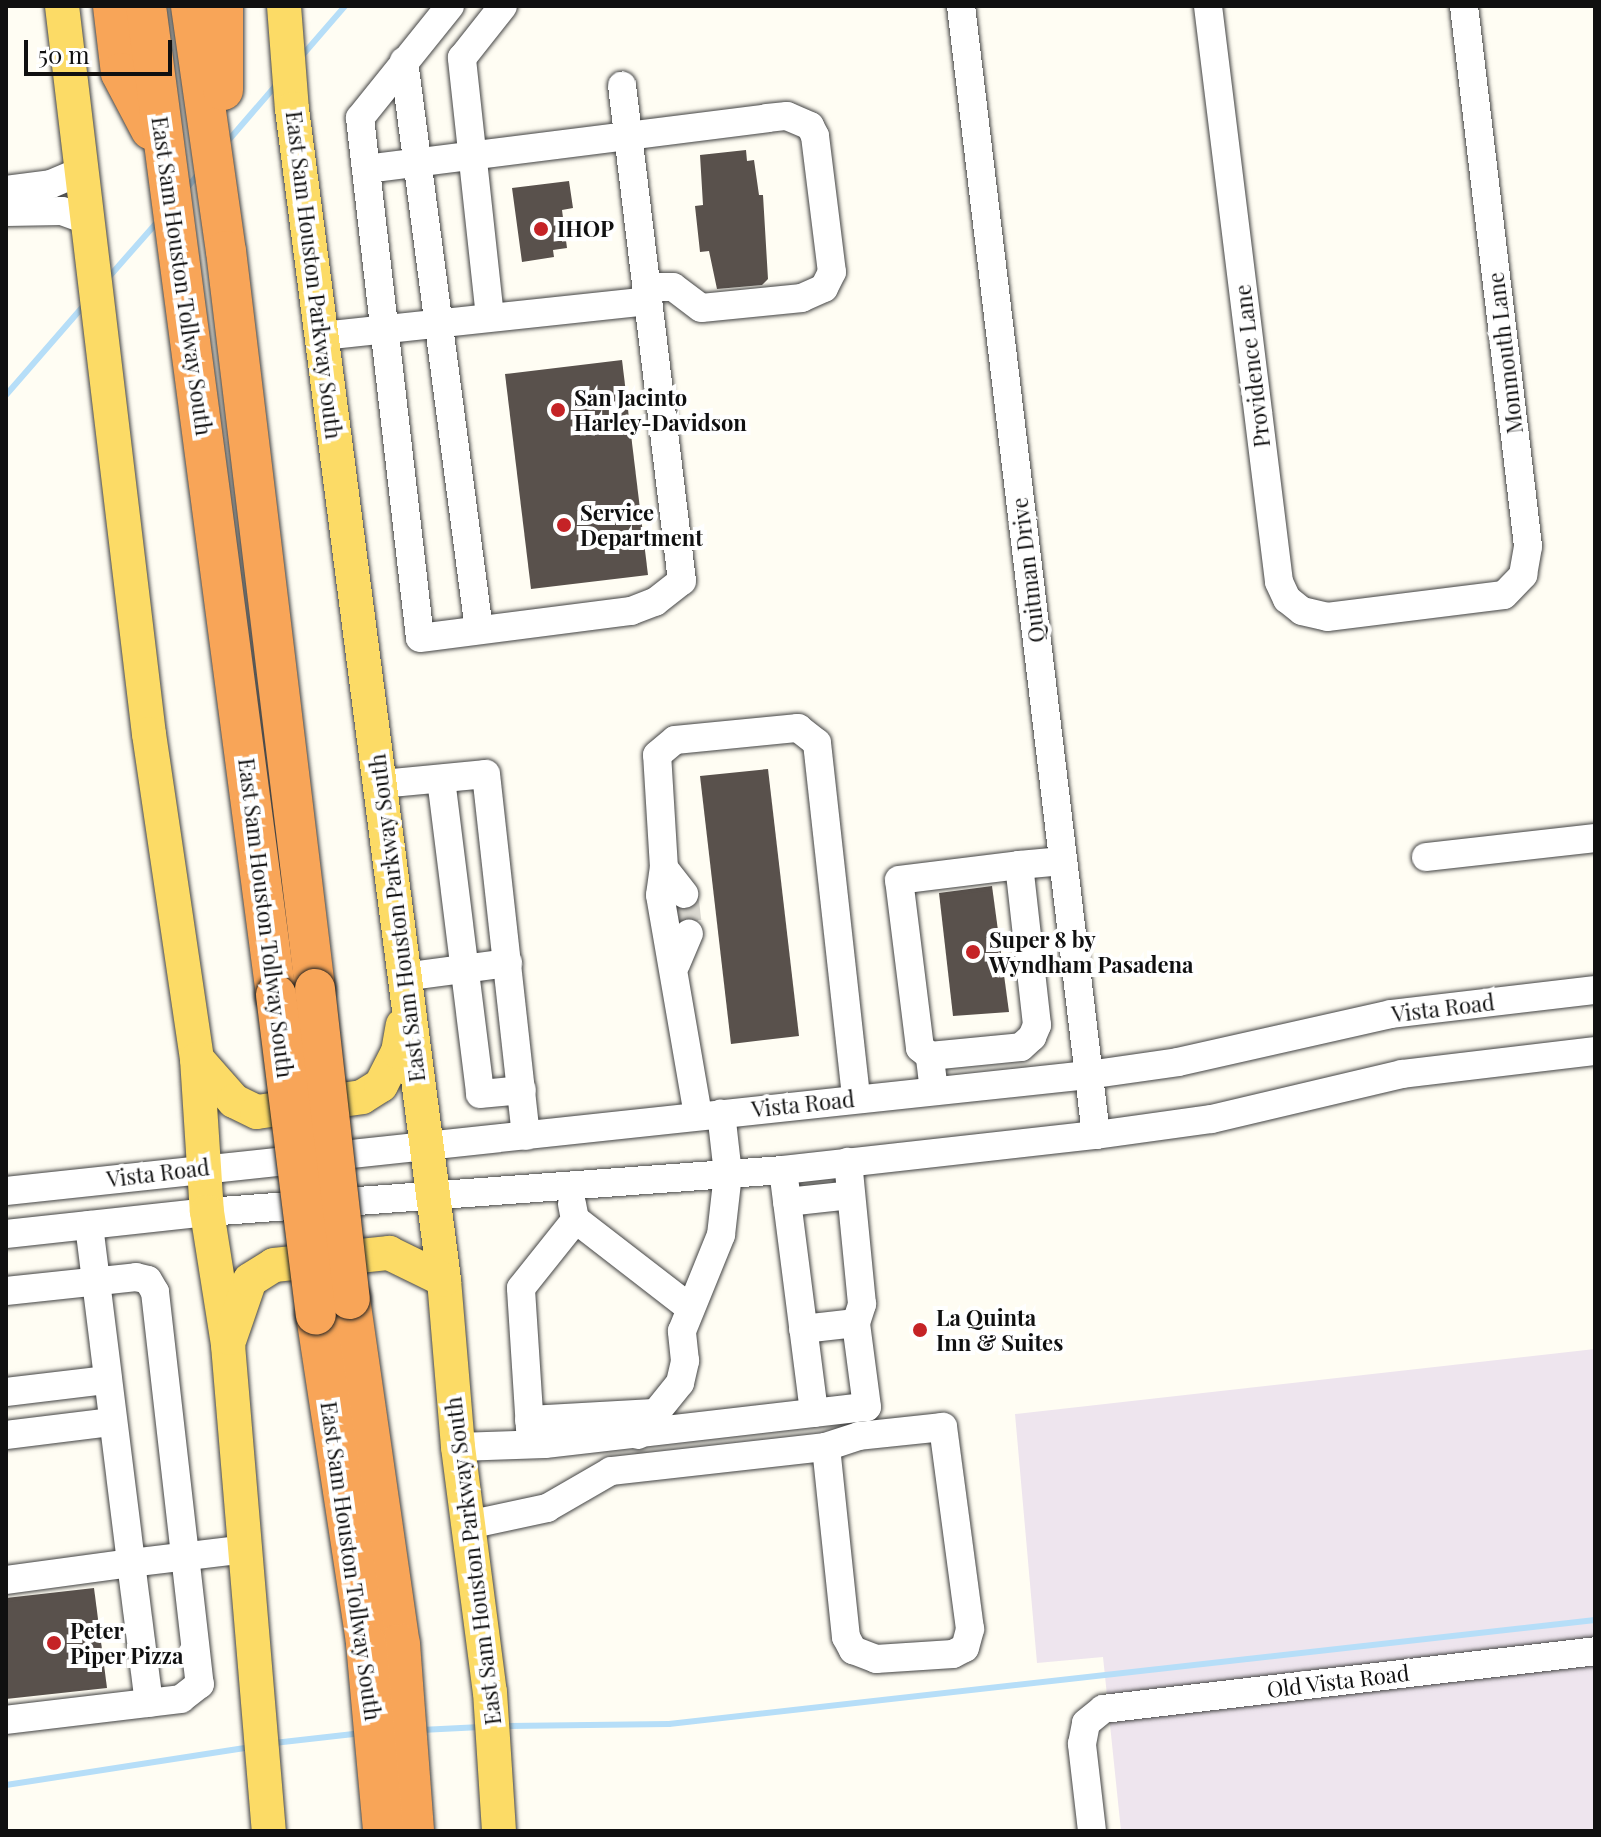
<!DOCTYPE html>
<html>
<head>
<meta charset="utf-8">
<style>
  body { margin:0 }
  #map { position:relative; width:1601px; height:1837px; overflow:hidden; background:#fffdf3; font-family:"Playfair Display",serif }
  div>[style] { position:absolute }
  [style*='--x'] { left:calc(var(--x)*1px); top:calc(var(--y)*1px); width:calc(var(--w)*1px); rotate:calc(var(--a)*1deg) }
  .industrial>* { inset:0; background:#eee5ee }
  .stream>* { height:6px; margin:-3px; padding:0 3px; transform-origin:3px; border-radius:3px; background:#b6def8 }
  .building>* { inset:0; background:#59514c }
  .minor-tunnel>* { height:28px; margin-top:-14px; transform-origin:0; background:repeating-linear-gradient(90deg,#dbd9d1 0 28px,transparent 0 42px) }
  .roads { filter:drop-shadow(0 0 2px #434343) drop-shadow(0 0 2px #434343) }
  .minor>* { height:28px; margin:-14px; padding:0 14px; transform-origin:14px; border-radius:14px; background:#fff }
  .major>* { height:34px; margin:-17px; padding:0 17px; transform-origin:17px; border-radius:17px; background:#fcdb66 }
  .highway>* { height:40px; margin:-20px; padding:0 20px; transform-origin:20px; border-radius:20px; background:#f8a558 }
  .bridges { filter:drop-shadow(0 0 2px #212121) drop-shadow(0 0 2px #212121) }
  .highway-bridge>* { height:40px; margin:-20px; padding:0 20px; transform-origin:20px; border-radius:20px; background:#f8a558 }
  .dots>* { width:22px; height:22px; translate:-50% -50%; box-sizing:border-box; border:4px solid #fff; border-radius:50% }
  span { translate:-50% -50%; white-space:nowrap; text-align:center; line-height:1.15; -webkit-text-stroke:8px #fff; paint-order:stroke }
  .poi-label { font-size:22px; color:#101010; font-weight:700 }
  .left { translate:0 -50%; text-align:left }
  .street-label { font-size:22px; color:#101010 }
  .frame { position:absolute; inset:0; border:8px solid #101010; pointer-events:none }
  .scale { position:absolute; left:24px; top:40px; width:148px; height:36px; box-sizing:border-box; border:4px solid #101010; border-top:0; padding-left:10px; font-size:24px; line-height:28px; white-space:nowrap; color:#101010; -webkit-text-stroke:6px #fff; paint-order:stroke }
</style>
</head>
<body>
<div id="map">
  <div class="industrial">
    <i style="clip-path:polygon(1595px 1349px,1595px 1831px,1121px 1831px,1103px 1657px,1037px 1663px,1015px 1414px)"></i>
  </div>
  <div class="stream">
    <i style="--x:300;--y:58;--w:69;--a:-49.1"></i>
    <i style="--x:227;--y:142;--w:77;--a:-49.2"></i>
    <i style="--x:185;--y:190;--w:25;--a:-50"></i>
    <i style="--x:108;--y:278;--w:77;--a:-48.7"></i>
    <i style="--x:6;--y:395;--w:121;--a:-49"></i>
    <i style="--x:505;--y:1726;--w:164;--a:-0.7"></i>
    <i style="--x:669;--y:1724;--w:932;--a:-6.41"></i>
    <i style="--x:421;--y:1730;--w:60;--a:-2.9"></i>
    <i style="--x:274;--y:1743;--w:89;--a:-6.5"></i>
    <i style="--x:6;--y:1785;--w:248;--a:-8.8"></i>
  </div>
  <div class="building">
    <i style="clip-path:polygon(746px 150px,747px 161px,754px 160px,759px 195px,763px 195px,768px 279px,762px 285px,717px 289px,709px 251px,700px 252px,695px 206px,703px 205px,700px 155px)"></i>
    <i style="clip-path:polygon(569px 181px,573px 208px,562px 210px,567px 248px,553px 250px,554px 257px,522px 262px,512px 188px)"></i>
    <i style="clip-path:polygon(622px 360px,648px 575px,531px 589px,505px 374px)"></i>
    <i style="clip-path:polygon(768px 769px,799px 1036px,731px 1044px,700px 776px)"></i>
    <i style="clip-path:polygon(992px 886px,1009px 1012px,953px 1016px,939px 893px)"></i>
    <i style="clip-path:polygon(94px 1588px,107px 1688px,6px 1699px,6px 1598px)"></i>
  </div>
  <div class="minor-tunnel">
    <i style="--x:684;--y:894;--w:40;--a:82.9"></i>
  </div>
  <div class="roads">
    <div class="minor">
      <i style="--x:450;--y:6;--w:144;--a:128.8"></i>
      <i style="--x:360;--y:118;--w:523;--a:83.42"></i>
      <i style="--x:420;--y:638;--w:213;--a:-7.3"></i>
      <i style="--x:631;--y:611;--w:26;--a:-21"></i>
      <i style="--x:655;--y:602;--w:34;--a:-38"></i>
      <i style="--x:682;--y:581;--w:499;--a:-96.9"></i>
      <i style="--x:961;--y:6;--w:1137;--a:83.18"></i>
      <i style="--x:1208;--y:6;--w:580;--a:82.97"></i>
      <i style="--x:1279;--y:582;--w:19;--a:65"></i>
      <i style="--x:1287;--y:599;--w:19;--a:39"></i>
      <i style="--x:1302;--y:611;--w:26;--a:13"></i>
      <i style="--x:1327;--y:617;--w:178;--a:-7.1"></i>
      <i style="--x:1504;--y:595;--w:28;--a:-46"></i>
      <i style="--x:1523;--y:575;--w:29;--a:-80"></i>
      <i style="--x:1528;--y:546;--w:544;--a:-96.76"></i>
      <i style="--x:404;--y:61;--w:574;--a:82.49"></i>
      <i style="--x:366;--y:169;--w:404;--a:-7.2"></i>
      <i style="--x:767;--y:118;--w:20;--a:-6"></i>
      <i style="--x:787;--y:116;--w:25;--a:23"></i>
      <i style="--x:810;--y:126;--w:11;--a:63"></i>
      <i style="--x:815;--y:136;--w:137;--a:82.9"></i>
      <i style="--x:832;--y:272;--w:18;--a:117"></i>
      <i style="--x:824;--y:288;--w:24;--a:156"></i>
      <i style="--x:802;--y:298;--w:101;--a:174.3"></i>
      <i style="--x:701;--y:308;--w:35;--a:-143"></i>
      <i style="--x:673;--y:287;--w:26;--a:180"></i>
      <i style="--x:6;--y:190;--w:45;--a:-7.6"></i>
      <i style="--x:51;--y:184;--w:34;--a:-23"></i>
      <i style="--x:6;--y:212;--w:56;--a:-1"></i>
      <i style="--x:62;--y:211;--w:27;--a:20"></i>
      <i style="--x:490;--y:317;--w:261;--a:-96.2"></i>
      <i style="--x:462;--y:58;--w:66;--a:-51.7"></i>
      <i style="--x:322;--y:336;--w:328;--a:-6.1"></i>
      <i style="--x:441;--y:779;--w:317;--a:82.9"></i>
      <i style="--x:480;--y:1094;--w:42;--a:-5.4"></i>
      <i style="--x:381;--y:784;--w:105;--a:-5.4"></i>
      <i style="--x:486;--y:774;--w:364;--a:83.7"></i>
      <i style="--x:1426;--y:857;--w:170;--a:-6.4"></i>
      <i style="--x:664;--y:868;--w:33;--a:52"></i>
      <i style="--x:676;--y:964;--w:33;--a:-67"></i>
      <i style="--x:403;--y:977;--w:106;--a:-7.6"></i>
      <i style="--x:930;--y:1056;--w:13;--a:-141"></i>
      <i style="--x:920;--y:1048;--w:169;--a:-97.1"></i>
      <i style="--x:899;--y:880;--w:121;--a:-7.1"></i>
      <i style="--x:934;--y:1091;--w:35;--a:-97"></i>
      <i style="--x:930;--y:1056;--w:91;--a:-5.6"></i>
      <i style="--x:1021;--y:1047;--w:15;--a:-42"></i>
      <i style="--x:1032;--y:1037;--w:13;--a:-67"></i>
      <i style="--x:1037;--y:1025;--w:161;--a:-96.4"></i>
      <i style="--x:1019;--y:865;--w:44;--a:-5.2"></i>
      <i style="--x:698;--y:1115;--w:223;--a:-99.8"></i>
      <i style="--x:660;--y:895;--w:27;--a:-82"></i>
      <i style="--x:664;--y:868;--w:113;--a:-93.5"></i>
      <i style="--x:657;--y:755;--w:23;--a:-40"></i>
      <i style="--x:675;--y:740;--w:124;--a:-5.6"></i>
      <i style="--x:798;--y:728;--w:24;--a:38"></i>
      <i style="--x:817;--y:743;--w:358;--a:83.7"></i>
      <i style="--x:783;--y:1170;--w:245;--a:82.7"></i>
      <i style="--x:6;--y:1191;--w:1088;--a:-6.12"></i>
      <i style="--x:1088;--y:1075;--w:91;--a:-8.2"></i>
      <i style="--x:1178;--y:1062;--w:218;--a:-12.7"></i>
      <i style="--x:1391;--y:1014;--w:205;--a:-6.7"></i>
      <i style="--x:787;--y:1202;--w:64;--a:-6.2"></i>
      <i style="--x:572;--y:1204;--w:15;--a:79"></i>
      <i style="--x:575;--y:1219;--w:144;--a:37.7"></i>
      <i style="--x:89;--y:1225;--w:341;--a:82.9"></i>
      <i style="--x:131;--y:1563;--w:116;--a:-6.9"></i>
      <i style="--x:6;--y:1234;--w:202;--a:-6.2"></i>
      <i style="--x:207;--y:1212;--w:578;--a:-4.17"></i>
      <i style="--x:783;--y:1170;--w:315;--a:-6.4"></i>
      <i style="--x:1096;--y:1135;--w:117;--a:-7.9"></i>
      <i style="--x:1212;--y:1119;--w:195;--a:-13.3"></i>
      <i style="--x:1402;--y:1074;--w:194;--a:-6.8"></i>
      <i style="--x:6;--y:1291;--w:131;--a:-6.1"></i>
      <i style="--x:136;--y:1277;--w:12;--a:14"></i>
      <i style="--x:148;--y:1280;--w:14;--a:60"></i>
      <i style="--x:155;--y:1292;--w:395;--a:83.5"></i>
      <i style="--x:200;--y:1684;--w:24;--a:142"></i>
      <i style="--x:181;--y:1699;--w:176;--a:173.2"></i>
      <i style="--x:803;--y:1329;--w:53;--a:-6.5"></i>
      <i style="--x:6;--y:1392;--w:102;--a:-6.8"></i>
      <i style="--x:529;--y:1420;--w:125;--a:-3.2"></i>
      <i style="--x:6;--y:1435;--w:107;--a:-7"></i>
      <i style="--x:638;--y:1435;--w:67;--a:-51.1"></i>
      <i style="--x:680;--y:1383;--w:23;--a:-77"></i>
      <i style="--x:685;--y:1361;--w:30;--a:-96"></i>
      <i style="--x:682;--y:1331;--w:104;--a:-67.9"></i>
      <i style="--x:721;--y:1235;--w:61;--a:-83.5"></i>
      <i style="--x:728;--y:1174;--w:61;--a:-96.5"></i>
      <i style="--x:531;--y:1444;--w:156;--a:-93.7"></i>
      <i style="--x:521;--y:1288;--w:88;--a:-51.4"></i>
      <i style="--x:458;--y:1447;--w:87;--a:-2"></i>
      <i style="--x:545;--y:1444;--w:324;--a:-6.6"></i>
      <i style="--x:867;--y:1407;--w:85;--a:-97.5"></i>
      <i style="--x:856;--y:1323;--w:20;--a:-72"></i>
      <i style="--x:862;--y:1304;--w:143;--a:-95.6"></i>
      <i style="--x:468;--y:1525;--w:81;--a:-12.1"></i>
      <i style="--x:547;--y:1508;--w:74;--a:-30"></i>
      <i style="--x:611;--y:1471;--w:216;--a:-6.4"></i>
      <i style="--x:826;--y:1447;--w:191;--a:84"></i>
      <i style="--x:846;--y:1637;--w:15;--a:62"></i>
      <i style="--x:853;--y:1650;--w:25;--a:21"></i>
      <i style="--x:876;--y:1659;--w:77;--a:-3.7"></i>
      <i style="--x:953;--y:1654;--w:13;--a:-27"></i>
      <i style="--x:965;--y:1648;--w:20;--a:-75"></i>
      <i style="--x:970;--y:1629;--w:204;--a:-97.6"></i>
      <i style="--x:943;--y:1427;--w:84;--a:173.9"></i>
      <i style="--x:859;--y:1436;--w:35;--a:162"></i>
      <i style="--x:6;--y:1580;--w:126;--a:-7.7"></i>
      <i style="--x:131;--y:1563;--w:141;--a:82.7"></i>
      <i style="--x:1092;--y:1831;--w:88;--a:-96.6"></i>
      <i style="--x:1082;--y:1744;--w:21;--a:-79"></i>
      <i style="--x:1086;--y:1723;--w:22;--a:-39"></i>
      <i style="--x:1103;--y:1709;--w:495;--a:-6.7"></i>
    </div>
    <div class="major">
      <i style="--x:62;--y:6;--w:733;--a:83.19"></i>
      <i style="--x:149;--y:734;--w:329;--a:81.6"></i>
      <i style="--x:197;--y:1059;--w:153;--a:86.3"></i>
      <i style="--x:207;--y:1212;--w:135;--a:81"></i>
      <i style="--x:228;--y:1345;--w:488;--a:85.2"></i>
      <i style="--x:284;--y:6;--w:103;--a:85.6"></i>
      <i style="--x:292;--y:109;--w:1181;--a:82.6"></i>
      <i style="--x:444;--y:1280;--w:168;--a:85.2"></i>
      <i style="--x:458;--y:1447;--w:247;--a:82.6"></i>
      <i style="--x:490;--y:1692;--w:139;--a:86.3"></i>
      <i style="--x:197;--y:1059;--w:56;--a:48.6"></i>
      <i style="--x:234;--y:1101;--w:25;--a:26"></i>
      <i style="--x:257;--y:1112;--w:106;--a:-8.1"></i>
      <i style="--x:362;--y:1097;--w:22;--a:-32"></i>
      <i style="--x:381;--y:1085;--w:37;--a:-63"></i>
      <i style="--x:398;--y:1052;--w:27;--a:-80"></i>
      <i style="--x:230;--y:1338;--w:61;--a:-71"></i>
      <i style="--x:250;--y:1280;--w:28;--a:-32"></i>
      <i style="--x:274;--y:1265;--w:116;--a:-6"></i>
      <i style="--x:389;--y:1253;--w:61;--a:26.1"></i>
    </div>
    <div class="highway">
      <i style="--x:113;--y:6;--w:67;--a:83.2"></i>
      <i style="--x:121;--y:73;--w:64;--a:62.2"></i>
      <i style="--x:146;--y:6;--w:998;--a:82.51"></i>
      <i style="--x:191;--y:6;--w:247;--a:81.9"></i>
      <i style="--x:226;--y:251;--w:743;--a:83.12"></i>
      <i style="--x:223;--y:6;--w:84;--a:90"></i>
      <i style="--x:350;--y:1299;--w:349;--a:81.8"></i>
      <i style="--x:400;--y:1644;--w:188;--a:85.7"></i>
      <i style="--x:316;--y:1315;--w:332;--a:81.3"></i>
      <i style="--x:366;--y:1643;--w:189;--a:84.8"></i>
    </div>
  </div>
  <div class="bridges">
    <div class="highway-bridge">
      <i style="--x:315;--y:989;--w:312;--a:83.6"></i>
      <i style="--x:276;--y:995;--w:322;--a:82.9"></i>
    </div>
  </div>
  <div class="dots">
    <i style="left:541px;top:229px;background:#c52326"></i>
    <i style="left:558px;top:410px;background:#c52326"></i>
    <i style="left:564px;top:525px;background:#c52326"></i>
    <i style="left:973px;top:952px;background:#c52326"></i>
    <i style="left:920px;top:1330px;background:#c52326"></i>
    <i style="left:54px;top:1643px;background:#c52326"></i>
  </div>
  <div class="poi-label">
    <span class="left" style="left:557px;top:229px">IHOP</span>
    <span class="left" style="left:574px;top:410px">San Jacinto<br>Harley-Davidson</span>
    <span class="left" style="left:580px;top:525px">Service<br>Department</span>
    <span class="left" style="left:989px;top:952px">Super 8 by<br>Wyndham Pasadena</span>
    <span class="left" style="left:936px;top:1330px">La Quinta<br>Inn &amp; Suites</span>
    <span class="left" style="left:70px;top:1643px">Peter<br>Piper Pizza</span>
  </div>
  <div class="street-label">
    <span style="left:314px;top:275px;rotate:83deg">East Sam Houston Parkway South</span>
    <span style="left:182px;top:276px;rotate:82deg">East Sam Houston Tollway South</span>
    <span style="left:1505px;top:353px;rotate:-97deg">Monmouth Lane</span>
    <span style="left:1252px;top:366px;rotate:-97deg">Providence Lane</span>
    <span style="left:1028px;top:570px;rotate:-97deg">Quitman Drive</span>
    <span style="left:266px;top:918px;rotate:83deg">East Sam Houston Tollway South</span>
    <span style="left:397px;top:918px;rotate:-97deg">East Sam Houston Parkway South</span>
    <span style="left:1443px;top:1008px;rotate:-7deg">Vista Road</span>
    <span style="left:803px;top:1104px;rotate:-6deg">Vista Road</span>
    <span style="left:158px;top:1173px;rotate:-7deg">Vista Road</span>
    <span style="left:351px;top:1561px;rotate:82deg">East Sam Houston Tollway South</span>
    <span style="left:473px;top:1561px;rotate:-97deg">East Sam Houston Parkway South</span>
    <span style="left:1338px;top:1681px;rotate:-7deg">Old Vista Road</span>
  </div>
  <div class="frame"></div>
  <div class="scale">50 m</div>
</div>
</body>
</html>
